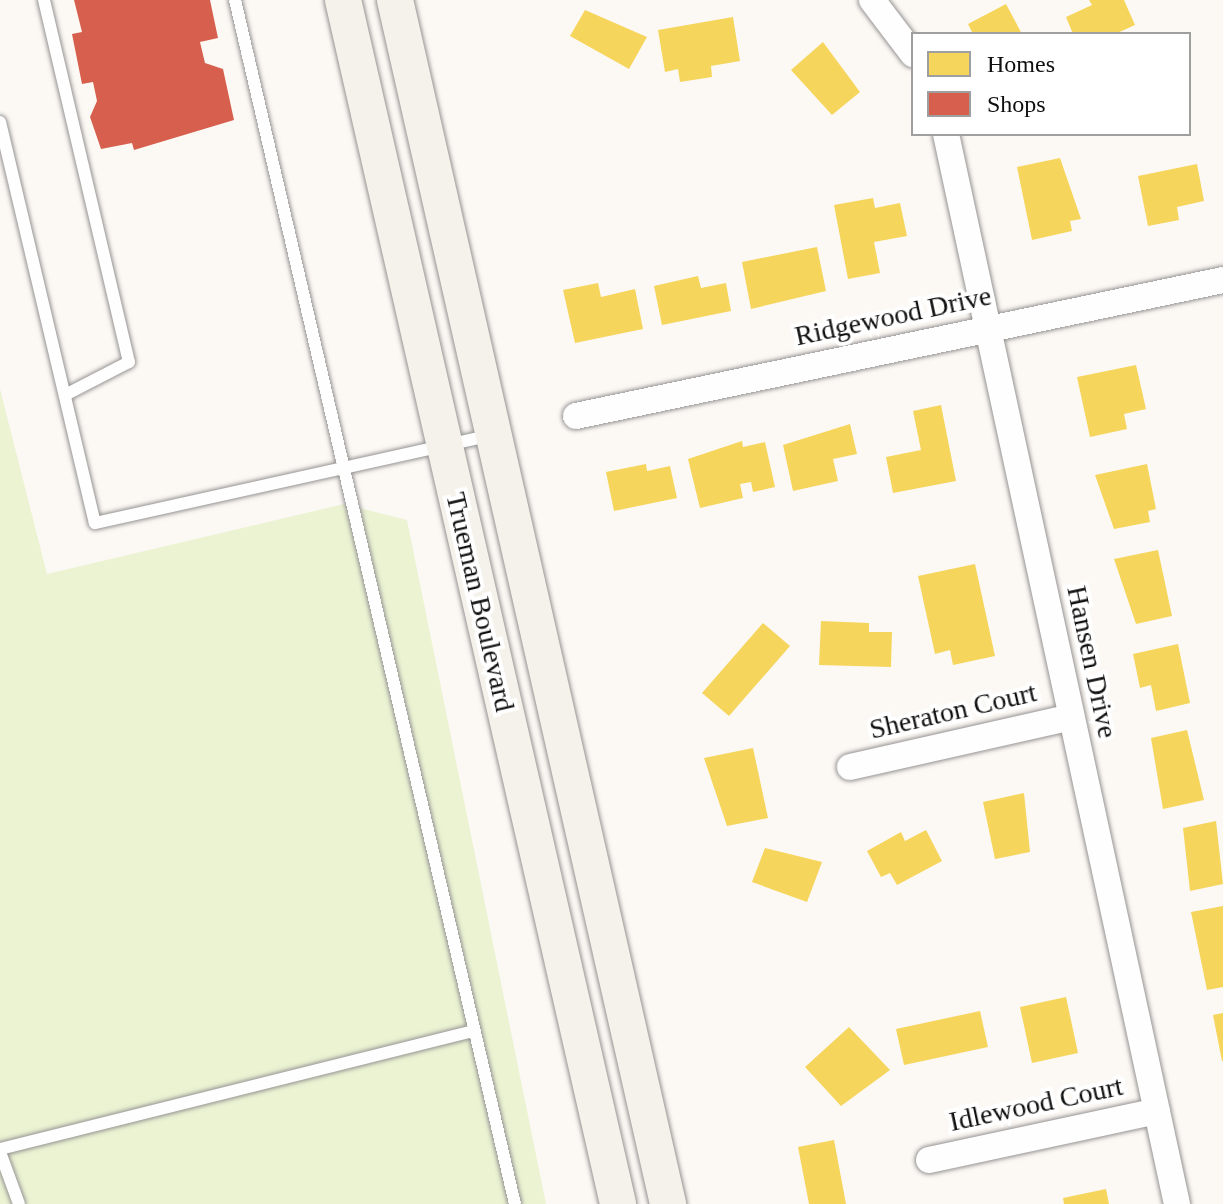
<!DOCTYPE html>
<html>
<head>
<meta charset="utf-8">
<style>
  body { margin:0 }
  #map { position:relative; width:1223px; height:1204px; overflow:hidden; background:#fcf9f5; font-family:Georgia,serif }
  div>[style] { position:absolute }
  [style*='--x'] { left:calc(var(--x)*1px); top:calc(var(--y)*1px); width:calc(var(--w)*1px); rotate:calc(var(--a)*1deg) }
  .green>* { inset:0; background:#ebf3d3 }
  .homes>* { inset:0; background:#f6d55c }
  .shops>* { inset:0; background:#d6604d }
  .roads { filter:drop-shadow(0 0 2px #969493) drop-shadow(0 0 2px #969493) }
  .service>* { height:12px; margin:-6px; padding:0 6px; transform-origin:6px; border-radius:6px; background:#fffefe }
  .minor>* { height:26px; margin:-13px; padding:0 13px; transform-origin:13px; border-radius:13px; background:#fffefe }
  .secondary>* { height:36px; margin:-18px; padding:0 18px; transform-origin:18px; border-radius:18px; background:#f5f2eb }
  span { translate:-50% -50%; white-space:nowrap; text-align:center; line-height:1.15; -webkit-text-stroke:8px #fff; paint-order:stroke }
  .street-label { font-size:28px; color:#0f0f0f }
  .legend { position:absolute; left:911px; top:32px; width:280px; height:104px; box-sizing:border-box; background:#fff; border:2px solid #9f9f9f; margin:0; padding:10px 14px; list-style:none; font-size:24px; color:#0f0f0f }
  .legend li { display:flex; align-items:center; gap:16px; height:40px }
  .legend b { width:40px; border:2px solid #9f9f9f }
</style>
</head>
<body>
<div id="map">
  <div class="green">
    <i style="clip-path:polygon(0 389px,47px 574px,344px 504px,407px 520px,546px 1204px,0 1204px)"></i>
  </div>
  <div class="homes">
    <i style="clip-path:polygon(1089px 0,1124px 0,1135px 25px,1115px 34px,1073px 34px,1066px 17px,1092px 5px)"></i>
    <i style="clip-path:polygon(1006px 4px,1022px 34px,973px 34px,968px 24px)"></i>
    <i style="clip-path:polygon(585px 10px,647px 37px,629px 69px,570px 36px)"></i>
    <i style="clip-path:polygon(733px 17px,740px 61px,711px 66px,712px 77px,680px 82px,678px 69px,665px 72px,658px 30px)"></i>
    <i style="clip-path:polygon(823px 42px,860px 92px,832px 115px,791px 70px)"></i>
    <i style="clip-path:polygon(1060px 158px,1081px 219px,1070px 221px,1072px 231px,1032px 240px,1017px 167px)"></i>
    <i style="clip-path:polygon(1197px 164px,1204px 201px,1177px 207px,1179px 220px,1148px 226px,1138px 176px)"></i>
    <i style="clip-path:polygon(873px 198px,875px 208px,900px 203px,907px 236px,874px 242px,880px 273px,848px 279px,834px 205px)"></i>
    <i style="clip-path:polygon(817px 247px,826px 291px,751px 309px,742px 262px)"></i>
    <i style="clip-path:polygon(698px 276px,701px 288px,726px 283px,731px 311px,662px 325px,654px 286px)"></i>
    <i style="clip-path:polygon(598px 283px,601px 297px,635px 289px,643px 329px,575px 343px,563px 290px)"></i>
    <i style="clip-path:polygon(1136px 365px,1146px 409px,1124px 414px,1127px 429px,1090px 437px,1077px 377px)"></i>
    <i style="clip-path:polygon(941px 405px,956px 481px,893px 493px,886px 457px,921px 450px,913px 411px)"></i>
    <i style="clip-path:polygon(850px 424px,857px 454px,833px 459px,838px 481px,793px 491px,783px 445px)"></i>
    <i style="clip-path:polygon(742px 441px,743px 447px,765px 442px,775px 487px,753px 492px,751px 482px,740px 484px,743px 498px,700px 508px,688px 459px)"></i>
    <i style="clip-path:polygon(646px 464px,647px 471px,670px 466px,677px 498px,614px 511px,606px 472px)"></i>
    <i style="clip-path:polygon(1147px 464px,1156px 509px,1148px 511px,1150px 522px,1114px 529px,1095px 475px)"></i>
    <i style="clip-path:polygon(1158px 550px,1172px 616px,1136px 624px,1114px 559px)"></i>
    <i style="clip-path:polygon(975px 564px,995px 656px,953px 665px,950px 650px,935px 654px,918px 576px)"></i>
    <i style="clip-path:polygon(821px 621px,869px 623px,869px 632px,892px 632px,891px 667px,819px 665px)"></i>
    <i style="clip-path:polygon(763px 623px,790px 646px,729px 716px,702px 693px)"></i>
    <i style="clip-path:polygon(1178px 644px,1190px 703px,1156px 711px,1151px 685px,1140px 688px,1133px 654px)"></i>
    <i style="clip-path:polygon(1187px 730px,1204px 800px,1163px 809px,1151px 738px)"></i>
    <i style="clip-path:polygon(753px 748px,768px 818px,727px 826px,704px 758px)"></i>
    <i style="clip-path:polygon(1024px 793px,1030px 852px,995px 859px,983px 802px)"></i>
    <i style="clip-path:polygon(1216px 821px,1223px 884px,1190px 891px,1183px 828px)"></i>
    <i style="clip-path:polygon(926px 830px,942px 861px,897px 885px,890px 873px,881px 877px,867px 851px,901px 832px,905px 841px)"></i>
    <i style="clip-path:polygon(765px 848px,822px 862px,807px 902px,752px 882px)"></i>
    <i style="clip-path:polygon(1223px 906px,1223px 987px,1207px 990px,1191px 912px)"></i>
    <i style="clip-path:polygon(1066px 997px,1078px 1053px,1032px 1063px,1020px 1007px)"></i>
    <i style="clip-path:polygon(980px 1011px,988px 1047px,904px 1065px,896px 1029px)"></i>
    <i style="clip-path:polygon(1223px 1013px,1223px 1061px,1222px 1061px,1213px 1015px)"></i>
    <i style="clip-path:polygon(849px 1027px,890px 1070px,841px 1106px,805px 1067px)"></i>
    <i style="clip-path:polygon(834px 1140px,846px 1204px,809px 1204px,798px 1147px)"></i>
    <i style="clip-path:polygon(1106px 1189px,1109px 1204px,1064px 1204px,1063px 1198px)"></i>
  </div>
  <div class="shops">
    <i style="clip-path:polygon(74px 0,210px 0,218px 38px,200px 42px,205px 63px,223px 69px,234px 120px,134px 150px,132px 143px,101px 149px,90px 117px,97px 101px,93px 82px,82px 84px,72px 34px,82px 32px)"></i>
  </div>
  <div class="roads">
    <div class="service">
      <i style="--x:44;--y:0;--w:372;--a:76.8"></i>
      <i style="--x:129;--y:362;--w:72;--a:152.7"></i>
      <i style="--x:235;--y:0;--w:1236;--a:76.91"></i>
      <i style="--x:0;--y:122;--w:412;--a:76.7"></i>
      <i style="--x:95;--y:523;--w:406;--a:-12.5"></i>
      <i style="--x:0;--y:1149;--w:488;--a:-14"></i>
      <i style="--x:0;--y:1152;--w:55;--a:69.9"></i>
    </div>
    <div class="minor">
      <i style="--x:872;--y:0;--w:68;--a:52.8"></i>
      <i style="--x:946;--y:134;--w:1095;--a:77.82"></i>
      <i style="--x:576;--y:416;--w:661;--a:-11.87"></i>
      <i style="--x:850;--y:767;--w:227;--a:-12.7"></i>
      <i style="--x:929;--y:1160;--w:233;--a:-12.1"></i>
    </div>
    <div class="secondary">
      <i style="--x:343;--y:0;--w:1235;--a:77.13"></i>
      <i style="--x:395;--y:0;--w:1235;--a:77.22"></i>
    </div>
  </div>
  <div class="street-label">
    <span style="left:893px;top:316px;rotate:-12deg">Ridgewood Drive</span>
    <span style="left:480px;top:602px;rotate:77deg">Trueman Boulevard</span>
    <span style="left:1092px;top:662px;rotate:78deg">Hansen Drive</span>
    <span style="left:953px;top:711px;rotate:-13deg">Sheraton Court</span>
    <span style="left:1036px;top:1104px;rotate:-12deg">Idlewood Court</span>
  </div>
  <ul class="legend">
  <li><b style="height:22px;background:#f6d55c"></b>Homes</li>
  <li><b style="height:22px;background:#d6604d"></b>Shops</li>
  </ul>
</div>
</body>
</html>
